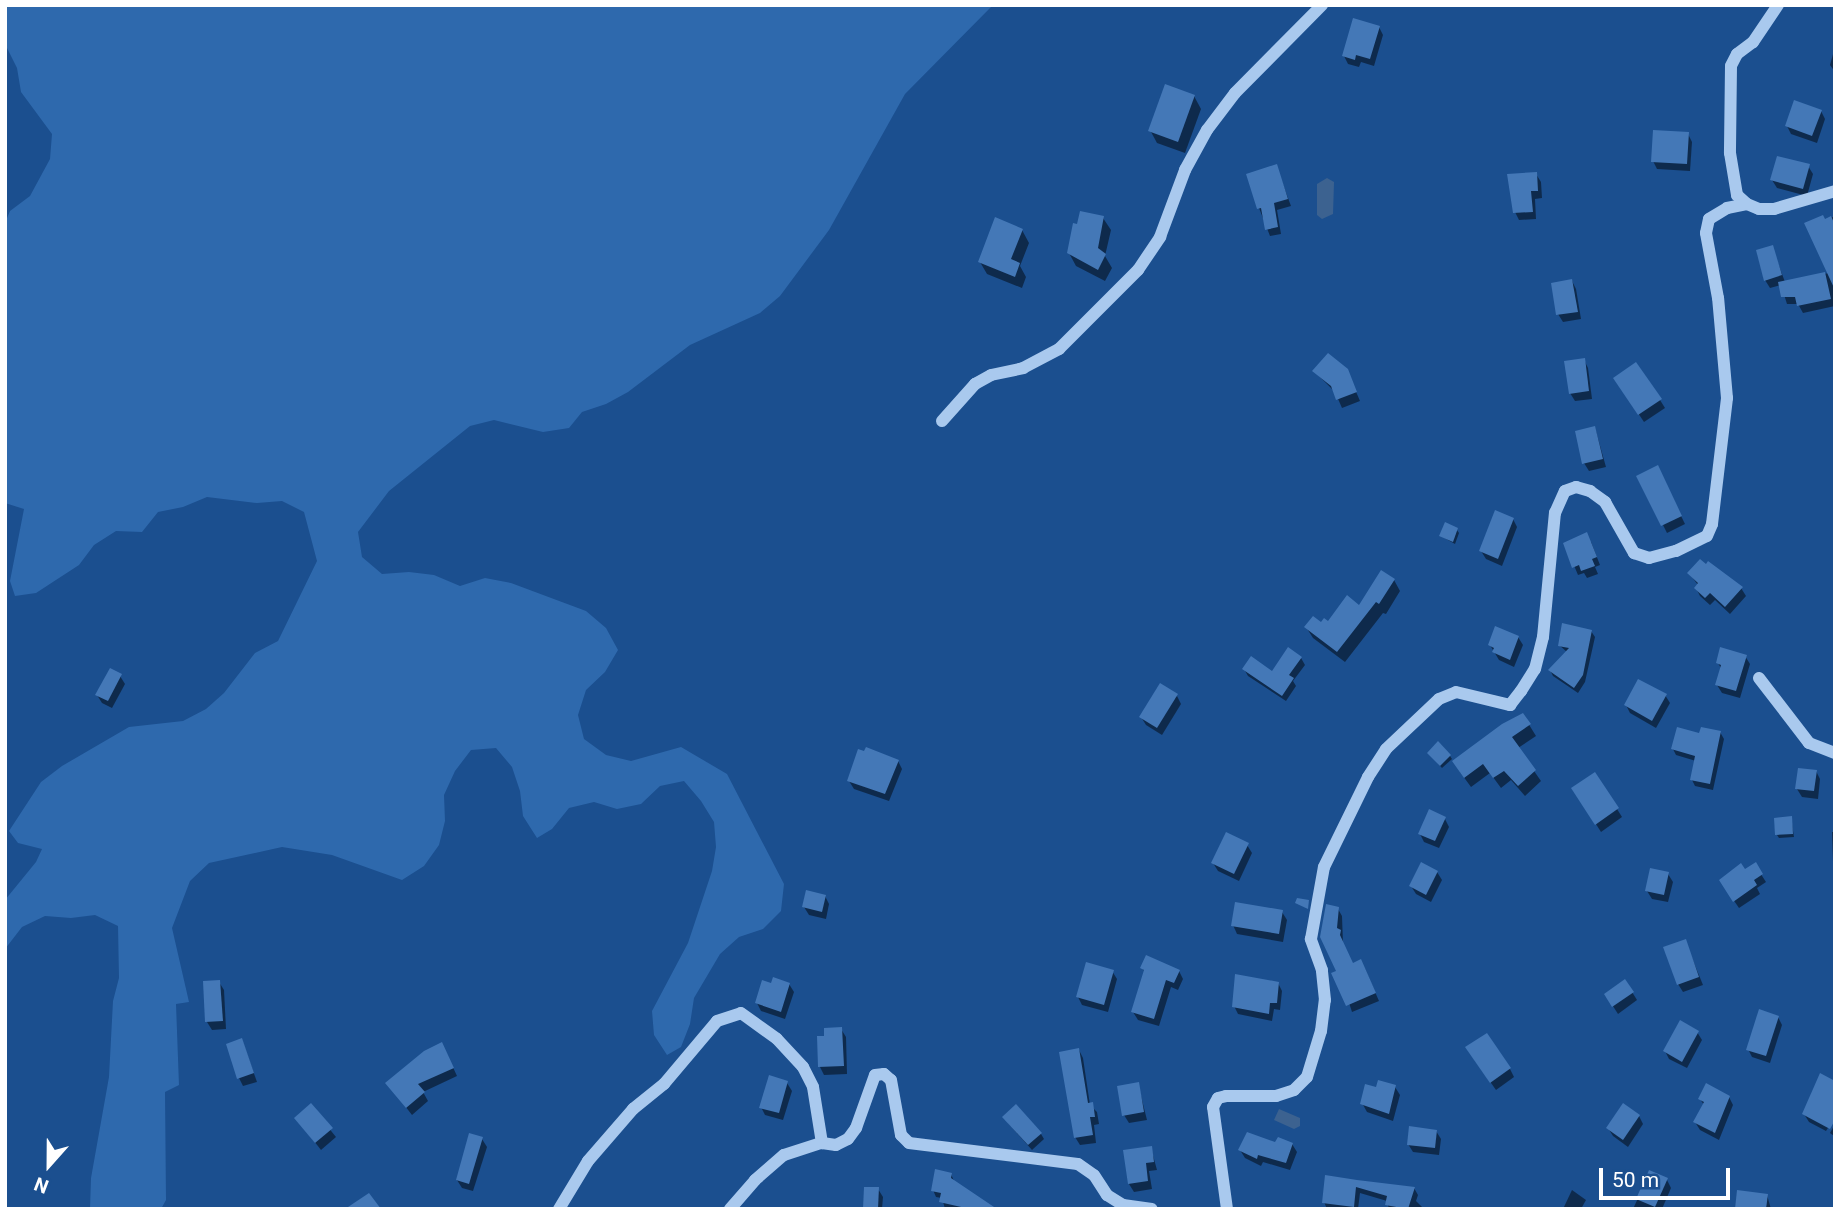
<!DOCTYPE html>
<html>
<head>
<meta charset="utf-8">
<style>
  body { margin:0 }
  #map { position:relative; width:1840px; height:1214px; overflow:hidden; background:#1b4f8f; font-family:Roboto,sans-serif }
  div>[style] { position:absolute }
  [style*='--x'] { left:calc(var(--x)*1px); top:calc(var(--y)*1px); width:calc(var(--w)*1px); rotate:calc(var(--a)*1deg) }
  .green>* { inset:0; background:#2e69ad }
  .water>* { inset:0; background:#3c6290 }
  .shadow>* { inset:0; background:#0007 }
  .building>* { inset:0; background:#4478b7 }
  .minor>* { height:12px; margin:-6px; padding:0 6px; transform-origin:6px; border-radius:6px; background:#a9c9ee }
  span { translate:-50% -50%; white-space:nowrap; text-align:center; line-height:1.15; -webkit-text-stroke:6px #1b4f8f; paint-order:stroke }
  .frame { position:absolute; inset:0; border:7px solid #fff; pointer-events:none }
  .north { position:absolute; left:14px; top:1130px; width:70px; height:70px; -webkit-text-stroke:5px #1b4f8f; paint-order:stroke; rotate:201deg; font-size:19px; font-weight:700; line-height:28px; text-align:center; color:#fff }
  .north::after { content:''; display:block; margin:auto; width:24px; height:32px; background:#fff; clip-path:polygon(50% 0,100% 100%,50% 72%,0 100%) }
  .scale { position:absolute; left:1599px; top:1168px; width:131px; height:32px; box-sizing:border-box; border:4px solid #fff; border-top:0; padding-left:9px; font-size:21px; line-height:24px; white-space:nowrap; color:#fff; -webkit-text-stroke:5px #1b4f8f; paint-order:stroke }
</style>
</head>
<body>
<div id="map">
  <div class="green">
    <i style="clip-path:polygon(5px 5px,993px 5px,905px 94px,829px 230px,780px 296px,760px 313px,690px 345px,628px 392px,606px 404px,582px 412px,569px 428px,543px 432px,494px 420px,470px 426px,389px 491px,358px 532px,362px 557px,382px 574px,409px 572px,434px 575px,460px 586px,485px 578px,511px 583px,586px 611px,606px 628px,618px 650px,605px 672px,586px 690px,578px 715px,584px 739px,606px 755px,631px 761px,681px 747px,727px 774px,784px 884px,781px 911px,763px 929px,739px 937px,720px 954px,694px 998px,690px 1024px,681px 1047px,667px 1055px,654px 1035px,652px 1011px,688px 943px,712px 871px,716px 847px,714px 822px,701px 801px,684px 781px,660px 786px,641px 804px,617px 809px,594px 802px,569px 808px,552px 829px,537px 838px,523px 816px,520px 791px,512px 767px,496px 748px,471px 750px,455px 771px,444px 795px,445px 821px,439px 845px,424px 866px,402px 880px,332px 855px,282px 847px,209px 863px,190px 881px,172px 928px,189px 1002px,176px 1004px,179px 1085px,165px 1092px,166px 1200px,161px 1209px,90px 1209px,91px 1178px,109px 1077px,113px 1001px,119px 978px,118px 926px,95px 915px,71px 918px,45px 916px,22px 927px,5px 949px,5px 900px,36px 862px,42px 849px,18px 843px,9px 831px,41px 782px,62px 766px,129px 727px,183px 721px,206px 709px,224px 693px,255px 653px,278px 641px,317px 561px,304px 512px,282px 501px,257px 503px,207px 497px,183px 507px,158px 512px,142px 532px,116px 531px,94px 545px,79px 565px,36px 593px,15px 596px,10px 581px,24px 509px,5px 503px,5px 223px,10px 211px,30px 196px,50px 159px,52px 134px,21px 92px,17px 68px,5px 44px)"></i>
  </div>
  <div class="water">
    <i style="clip-path:polygon(1327px 178px,1334px 182px,1333px 214px,1322px 219px,1317px 215px,1317px 184px)"></i>
    <i style="clip-path:polygon(1279px 1109px,1300px 1118px,1300px 1126px,1294px 1129px,1274px 1120px)"></i>
  </div>
  <div class="shadow">
    <i style="clip-path:polygon(1379px 27px,1383px 35px,1374px 66px,1361px 62px,1359px 67px,1348px 64px,1344px 56px)"></i>
    <i style="clip-path:polygon(1835px 47px,1835px 72px,1830px 65px)"></i>
    <i style="clip-path:polygon(1194px 96px,1201px 109px,1185px 153px,1157px 143px,1150px 130px)"></i>
    <i style="clip-path:polygon(1821px 111px,1825px 119px,1817px 143px,1791px 134px,1787px 126px)"></i>
    <i style="clip-path:polygon(1688px 134px,1692px 142px,1690px 171px,1657px 169px,1653px 161px)"></i>
    <i style="clip-path:polygon(1276px 166px,1291px 206px,1277px 210px,1281px 234px,1270px 236px,1259px 208px)"></i>
    <i style="clip-path:polygon(1808px 166px,1813px 174px,1807px 196px,1777px 188px,1772px 180px)"></i>
    <i style="clip-path:polygon(1536px 174px,1541px 182px,1542px 198px,1535px 199px,1536px 219px,1519px 220px,1515px 212px)"></i>
    <i style="clip-path:polygon(1835px 216px,1835px 306px,1803px 313px,1798px 304px,1787px 304px,1781px 285px,1770px 288px,1765px 280px,1772px 247px,1785px 282px,1829px 273px,1824px 221px)"></i>
    <i style="clip-path:polygon(1103px 218px,1111px 230px,1105px 256px,1112px 268px,1105px 281px,1076px 266px,1069px 253px)"></i>
    <i style="clip-path:polygon(1022px 230px,1029px 243px,1020px 266px,1026px 277px,1022px 288px,987px 274px,980px 262px)"></i>
    <i style="clip-path:polygon(1572px 281px,1576px 289px,1581px 319px,1563px 322px,1558px 314px)"></i>
    <i style="clip-path:polygon(1584px 360px,1588px 368px,1592px 399px,1575px 401px,1570px 393px)"></i>
    <i style="clip-path:polygon(1314px 371px,1351px 380px,1360px 401px,1342px 408px,1335px 392px)"></i>
    <i style="clip-path:polygon(1620px 386px,1660px 400px,1665px 408px,1644px 422px)"></i>
    <i style="clip-path:polygon(1595px 428px,1606px 467px,1589px 471px,1584px 463px)"></i>
    <i style="clip-path:polygon(1661px 475px,1685px 524px,1667px 533px,1639px 477px)"></i>
    <i style="clip-path:polygon(1513px 519px,1517px 527px,1502px 566px,1486px 559px,1481px 551px)"></i>
    <i style="clip-path:polygon(1457px 530px,1459px 533px,1455px 544px,1441px 536px)"></i>
    <i style="clip-path:polygon(1591px 542px,1600px 565px,1595px 567px,1598px 574px,1587px 578px,1584px 573px,1578px 575px,1565px 544px)"></i>
    <i style="clip-path:polygon(1689px 573px,1741px 588px,1746px 596px,1730px 614px,1715px 600px,1710px 605px,1700px 596px,1696px 588px,1698px 585px)"></i>
    <i style="clip-path:polygon(1394px 580px,1400px 591px,1386px 614px,1383px 613px,1345px 662px,1313px 638px,1306px 627px,1328px 623px,1359px 607px)"></i>
    <i style="clip-path:polygon(1591px 631px,1595px 637px,1585px 682px,1578px 693px,1553px 676px,1550px 670px,1567px 652px,1559px 645px)"></i>
    <i style="clip-path:polygon(1518px 637px,1523px 645px,1514px 667px,1499px 660px,1490px 645px)"></i>
    <i style="clip-path:polygon(1745px 656px,1750px 664px,1740px 698px,1722px 693px,1717px 685px,1722px 670px,1718px 663px)"></i>
    <i style="clip-path:polygon(1301px 658px,1305px 665px,1293px 681px,1296px 686px,1286px 701px,1248px 676px,1244px 669px,1272px 673px)"></i>
    <i style="clip-path:polygon(120px 676px,125px 684px,112px 708px,102px 703px,97px 695px)"></i>
    <i style="clip-path:polygon(1665px 695px,1670px 703px,1656px 728px,1630px 713px,1626px 705px)"></i>
    <i style="clip-path:polygon(1177px 696px,1181px 704px,1162px 735px,1146px 725px,1141px 717px)"></i>
    <i style="clip-path:polygon(1523px 715px,1536px 736px,1518px 748px,1541px 781px,1525px 796px,1511px 780px,1501px 788px,1490px 773px,1471px 787px,1460px 772px)"></i>
    <i style="clip-path:polygon(1720px 732px,1724px 739px,1713px 790px,1695px 786px,1692px 780px,1696px 761px,1676px 755px,1673px 749px,1701px 736px)"></i>
    <i style="clip-path:polygon(1429px 753px,1450px 756px,1452px 759px,1442px 768px)"></i>
    <i style="clip-path:polygon(898px 761px,902px 769px,889px 801px,854px 789px,849px 781px)"></i>
    <i style="clip-path:polygon(1816px 771px,1820px 779px,1818px 799px,1802px 797px,1797px 789px)"></i>
    <i style="clip-path:polygon(1595px 774px,1622px 817px,1601px 832px,1578px 796px)"></i>
    <i style="clip-path:polygon(1791px 818px,1794px 837px,1779px 838px,1777px 835px)"></i>
    <i style="clip-path:polygon(1445px 819px,1449px 827px,1439px 848px,1424px 842px,1420px 834px)"></i>
    <i style="clip-path:polygon(1832px 832px,1835px 832px,1835px 865px,1833px 861px)"></i>
    <i style="clip-path:polygon(1247px 845px,1252px 853px,1239px 881px,1218px 871px,1213px 863px)"></i>
    <i style="clip-path:polygon(1755px 865px,1766px 882px,1757px 888px,1760px 894px,1739px 908px,1726px 889px)"></i>
    <i style="clip-path:polygon(1437px 872px,1442px 880px,1431px 902px,1416px 894px,1411px 886px)"></i>
    <i style="clip-path:polygon(1668px 874px,1673px 882px,1668px 902px,1652px 899px,1647px 891px)"></i>
    <i style="clip-path:polygon(825px 896px,829px 904px,826px 919px,809px 915px,804px 907px)"></i>
    <i style="clip-path:polygon(1338px 909px,1342px 916px,1343px 944px,1353px 965px,1365px 969px,1379px 1001px,1352px 1012px,1339px 972px,1322px 937px)"></i>
    <i style="clip-path:polygon(1282px 912px,1287px 920px,1283px 942px,1237px 934px,1233px 925px)"></i>
    <i style="clip-path:polygon(1685px 941px,1703px 985px,1683px 992px,1678px 984px)"></i>
    <i style="clip-path:polygon(1142px 968px,1179px 971px,1183px 979px,1178px 990px,1171px 987px,1159px 1026px,1138px 1020px,1133px 1012px,1145px 972px)"></i>
    <i style="clip-path:polygon(1112px 971px,1117px 979px,1108px 1012px,1082px 1005px,1078px 997px)"></i>
    <i style="clip-path:polygon(1237px 976px,1278px 983px,1282px 991px,1280px 1010px,1274px 1009px,1272px 1021px,1238px 1014px,1234px 1006px)"></i>
    <i style="clip-path:polygon(219px 982px,224px 990px,226px 1029px,212px 1030px,207px 1022px)"></i>
    <i style="clip-path:polygon(789px 984px,794px 992px,785px 1019px,761px 1011px,757px 1003px)"></i>
    <i style="clip-path:polygon(1632px 992px,1637px 1000px,1618px 1014px,1611px 1003px)"></i>
    <i style="clip-path:polygon(1778px 1017px,1782px 1025px,1770px 1063px,1752px 1057px,1748px 1049px)"></i>
    <i style="clip-path:polygon(841px 1029px,846px 1037px,847px 1074px,824px 1075px,820px 1067px,825px 1037px)"></i>
    <i style="clip-path:polygon(1697px 1032px,1702px 1040px,1687px 1068px,1669px 1059px,1665px 1051px)"></i>
    <i style="clip-path:polygon(242px 1040px,257px 1082px,243px 1086px,239px 1078px)"></i>
    <i style="clip-path:polygon(1079px 1050px,1083px 1058px,1090px 1105px,1097px 1112px,1099px 1124px,1094px 1125px,1096px 1143px,1080px 1145px,1075px 1137px)"></i>
    <i style="clip-path:polygon(446px 1052px,457px 1076px,423px 1092px,428px 1101px,412px 1115px,388px 1084px)"></i>
    <i style="clip-path:polygon(1472px 1056px,1510px 1069px,1514px 1077px,1496px 1090px)"></i>
    <i style="clip-path:polygon(787px 1083px,792px 1091px,783px 1120px,765px 1115px,761px 1107px)"></i>
    <i style="clip-path:polygon(1138px 1084px,1147px 1120px,1129px 1123px,1124px 1115px)"></i>
    <i style="clip-path:polygon(1395px 1087px,1400px 1095px,1393px 1121px,1367px 1112px,1362px 1103px,1378px 1089px)"></i>
    <i style="clip-path:polygon(1729px 1097px,1733px 1105px,1719px 1140px,1700px 1130px,1695px 1122px,1704px 1105px,1700px 1099px)"></i>
    <i style="clip-path:polygon(311px 1106px,336px 1137px,321px 1150px,296px 1118px)"></i>
    <i style="clip-path:polygon(1804px 1114px,1835px 1117px,1826px 1131px,1809px 1122px)"></i>
    <i style="clip-path:polygon(1639px 1116px,1643px 1124px,1628px 1147px,1613px 1136px,1608px 1128px)"></i>
    <i style="clip-path:polygon(1008px 1123px,1041px 1134px,1044px 1139px,1032px 1150px)"></i>
    <i style="clip-path:polygon(1835px 1124px,1835px 1135px,1834px 1136px,1830px 1133px)"></i>
    <i style="clip-path:polygon(1436px 1131px,1441px 1139px,1439px 1155px,1413px 1152px,1408px 1144px)"></i>
    <i style="clip-path:polygon(482px 1139px,487px 1147px,473px 1191px,462px 1188px,457px 1180px)"></i>
    <i style="clip-path:polygon(1276px 1144px,1292px 1144px,1297px 1152px,1290px 1170px,1263px 1162px,1261px 1166px,1245px 1158px,1240px 1150px)"></i>
    <i style="clip-path:polygon(1151px 1148px,1157px 1170px,1149px 1171px,1152px 1189px,1134px 1192px,1129px 1184px)"></i>
    <i style="clip-path:polygon(1650px 1172px,1667px 1180px,1671px 1188px,1662px 1209px,1633px 1209px)"></i>
    <i style="clip-path:polygon(951px 1174px,954px 1181px,993px 1209px,945px 1209px,942px 1198px,936px 1197px,933px 1190px)"></i>
    <i style="clip-path:polygon(1327px 1177px,1414px 1188px,1418px 1195px,1416px 1201px,1424px 1209px,1389px 1209px,1387px 1201px,1360px 1193px,1358px 1209px,1327px 1209px,1324px 1202px)"></i>
    <i style="clip-path:polygon(878px 1189px,883px 1197px,882px 1209px,865px 1209px)"></i>
    <i style="clip-path:polygon(1572px 1190px,1586px 1200px,1581px 1209px,1563px 1209px)"></i>
    <i style="clip-path:polygon(1767px 1195px,1771px 1209px,1737px 1209px)"></i>
  </div>
  <div class="building">
    <i style="clip-path:polygon(1353px 18px,1380px 26px,1370px 59px,1356px 55px,1355px 60px,1342px 56px)"></i>
    <i style="clip-path:polygon(1165px 84px,1195px 95px,1178px 142px,1148px 131px)"></i>
    <i style="clip-path:polygon(1794px 100px,1822px 110px,1812px 136px,1785px 126px)"></i>
    <i style="clip-path:polygon(1653px 130px,1689px 132px,1687px 164px,1651px 162px)"></i>
    <i style="clip-path:polygon(1777px 156px,1810px 164px,1803px 189px,1770px 180px)"></i>
    <i style="clip-path:polygon(1277px 164px,1288px 199px,1274px 203px,1278px 227px,1265px 230px,1261px 208px,1257px 209px,1246px 174px)"></i>
    <i style="clip-path:polygon(1537px 172px,1538px 191px,1531px 191px,1533px 212px,1513px 213px,1507px 174px)"></i>
    <i style="clip-path:polygon(1080px 211px,1104px 216px,1098px 248px,1106px 254px,1098px 270px,1067px 253px,1073px 223px,1077px 224px)"></i>
    <i style="clip-path:polygon(1823px 215px,1825px 219px,1831px 216px,1835px 225px,1835px 290px,1804px 223px)"></i>
    <i style="clip-path:polygon(995px 217px,1023px 229px,1011px 259px,1020px 263px,1015px 277px,978px 262px)"></i>
    <i style="clip-path:polygon(1773px 245px,1782px 275px,1764px 281px,1756px 250px)"></i>
    <i style="clip-path:polygon(1825px 272px,1831px 299px,1797px 306px,1795px 297px,1781px 297px,1778px 282px)"></i>
    <i style="clip-path:polygon(1572px 279px,1578px 312px,1556px 315px,1551px 283px)"></i>
    <i style="clip-path:polygon(1328px 353px,1348px 369px,1357px 392px,1336px 400px,1331px 386px,1312px 371px)"></i>
    <i style="clip-path:polygon(1585px 358px,1589px 391px,1569px 394px,1564px 361px)"></i>
    <i style="clip-path:polygon(1636px 362px,1662px 399px,1638px 415px,1613px 378px)"></i>
    <i style="clip-path:polygon(1595px 426px,1603px 459px,1582px 464px,1575px 431px)"></i>
    <i style="clip-path:polygon(1658px 465px,1682px 516px,1661px 526px,1636px 476px)"></i>
    <i style="clip-path:polygon(1495px 510px,1514px 518px,1498px 559px,1479px 551px)"></i>
    <i style="clip-path:polygon(1445px 522px,1458px 528px,1453px 542px,1439px 536px)"></i>
    <i style="clip-path:polygon(1587px 532px,1597px 557px,1592px 559px,1595px 566px,1581px 571px,1579px 565px,1572px 568px,1563px 543px)"></i>
    <i style="clip-path:polygon(1700px 559px,1706px 564px,1708px 561px,1743px 587px,1725px 607px,1710px 593px,1705px 598px,1694px 588px,1698px 583px,1687px 573px)"></i>
    <i style="clip-path:polygon(1381px 570px,1395px 579px,1379px 604px,1376px 602px,1337px 652px,1304px 627px,1313px 616px,1321px 622px,1324px 618px,1328px 621px,1347px 595px,1359px 605px)"></i>
    <i style="clip-path:polygon(1562px 623px,1592px 630px,1583px 675px,1574px 688px,1548px 670px,1569px 648px,1558px 646px)"></i>
    <i style="clip-path:polygon(1495px 626px,1519px 636px,1510px 660px,1492px 652px,1494px 648px,1488px 645px)"></i>
    <i style="clip-path:polygon(1288px 647px,1302px 657px,1289px 675px,1294px 678px,1282px 696px,1242px 669px,1251px 656px,1272px 671px)"></i>
    <i style="clip-path:polygon(1720px 647px,1747px 655px,1736px 691px,1715px 685px,1721px 665px,1716px 663px)"></i>
    <i style="clip-path:polygon(110px 668px,122px 674px,108px 701px,95px 695px)"></i>
    <i style="clip-path:polygon(1638px 679px,1667px 694px,1652px 721px,1624px 705px)"></i>
    <i style="clip-path:polygon(1160px 683px,1178px 694px,1157px 728px,1139px 717px)"></i>
    <i style="clip-path:polygon(1523px 713px,1531px 724px,1512px 737px,1536px 770px,1518px 786px,1504px 771px,1493px 778px,1483px 764px,1464px 778px,1452px 761px,1502px 724px)"></i>
    <i style="clip-path:polygon(1677px 727px,1699px 733px,1701px 727px,1721px 731px,1710px 784px,1690px 780px,1695px 756px,1671px 749px)"></i>
    <i style="clip-path:polygon(1438px 741px,1451px 755px,1440px 766px,1427px 753px)"></i>
    <i style="clip-path:polygon(866px 747px,899px 760px,885px 794px,847px 781px,858px 749px,864px 751px)"></i>
    <i style="clip-path:polygon(1798px 768px,1817px 770px,1814px 791px,1795px 789px)"></i>
    <i style="clip-path:polygon(1595px 772px,1619px 808px,1595px 825px,1571px 788px)"></i>
    <i style="clip-path:polygon(1429px 809px,1446px 817px,1435px 841px,1418px 834px)"></i>
    <i style="clip-path:polygon(1792px 816px,1793px 834px,1775px 835px,1774px 818px)"></i>
    <i style="clip-path:polygon(1226px 832px,1249px 843px,1234px 874px,1211px 863px)"></i>
    <i style="clip-path:polygon(1421px 862px,1438px 871px,1426px 895px,1409px 886px)"></i>
    <i style="clip-path:polygon(1756px 862px,1763px 874px,1754px 880px,1757px 885px,1733px 902px,1719px 880px,1741px 863px,1745px 869px)"></i>
    <i style="clip-path:polygon(1650px 868px,1669px 872px,1664px 895px,1645px 891px)"></i>
    <i style="clip-path:polygon(806px 890px,826px 895px,822px 912px,802px 907px)"></i>
    <i style="clip-path:polygon(1297px 898px,1309px 900px,1308px 909px,1295px 903px)"></i>
    <i style="clip-path:polygon(1235px 902px,1283px 910px,1279px 934px,1231px 926px)"></i>
    <i style="clip-path:polygon(1326px 904px,1339px 907px,1337px 928px,1341px 930px,1340px 935px,1353px 963px,1361px 959px,1376px 993px,1346px 1006px,1331px 973px,1336px 971px,1320px 937px)"></i>
    <i style="clip-path:polygon(1686px 939px,1699px 977px,1677px 985px,1663px 947px)"></i>
    <i style="clip-path:polygon(1146px 955px,1180px 970px,1174px 983px,1166px 980px,1154px 1019px,1131px 1012px,1144px 970px,1140px 968px)"></i>
    <i style="clip-path:polygon(1086px 962px,1114px 970px,1104px 1005px,1076px 997px)"></i>
    <i style="clip-path:polygon(1235px 974px,1279px 982px,1277px 1003px,1270px 1003px,1269px 1014px,1232px 1007px)"></i>
    <i style="clip-path:polygon(773px 977px,790px 983px,781px 1012px,755px 1003px,762px 980px,771px 983px)"></i>
    <i style="clip-path:polygon(1625px 979px,1634px 992px,1612px 1007px,1604px 994px)"></i>
    <i style="clip-path:polygon(220px 980px,223px 1021px,205px 1022px,203px 981px)"></i>
    <i style="clip-path:polygon(1759px 1009px,1779px 1016px,1766px 1056px,1746px 1050px)"></i>
    <i style="clip-path:polygon(1680px 1020px,1699px 1031px,1682px 1062px,1663px 1051px)"></i>
    <i style="clip-path:polygon(842px 1027px,844px 1066px,818px 1067px,817px 1036px,824px 1036px,824px 1028px)"></i>
    <i style="clip-path:polygon(1487px 1033px,1511px 1068px,1490px 1083px,1465px 1047px)"></i>
    <i style="clip-path:polygon(242px 1038px,254px 1073px,237px 1079px,226px 1044px)"></i>
    <i style="clip-path:polygon(442px 1042px,454px 1068px,418px 1084px,425px 1092px,406px 1108px,385px 1083px,424px 1051px)"></i>
    <i style="clip-path:polygon(1079px 1048px,1088px 1103px,1093px 1102px,1095px 1117px,1090px 1117px,1093px 1135px,1074px 1138px,1059px 1052px)"></i>
    <i style="clip-path:polygon(1820px 1073px,1835px 1081px,1835px 1120px,1830px 1129px,1802px 1114px)"></i>
    <i style="clip-path:polygon(769px 1075px,788px 1081px,779px 1113px,759px 1108px)"></i>
    <i style="clip-path:polygon(1378px 1080px,1396px 1085px,1389px 1114px,1360px 1104px,1365px 1084px,1376px 1087px)"></i>
    <i style="clip-path:polygon(1139px 1082px,1144px 1112px,1122px 1116px,1117px 1086px)"></i>
    <i style="clip-path:polygon(1706px 1083px,1730px 1096px,1715px 1133px,1693px 1122px,1704px 1102px,1698px 1099px)"></i>
    <i style="clip-path:polygon(311px 1103px,333px 1128px,315px 1143px,294px 1118px)"></i>
    <i style="clip-path:polygon(1623px 1103px,1640px 1115px,1623px 1140px,1606px 1128px)"></i>
    <i style="clip-path:polygon(1016px 1104px,1042px 1133px,1028px 1145px,1002px 1117px)"></i>
    <i style="clip-path:polygon(1409px 1126px,1437px 1130px,1435px 1148px,1407px 1145px)"></i>
    <i style="clip-path:polygon(1247px 1132px,1275px 1142px,1278px 1137px,1293px 1143px,1286px 1163px,1258px 1155px,1257px 1159px,1238px 1150px)"></i>
    <i style="clip-path:polygon(469px 1133px,483px 1137px,469px 1184px,456px 1180px)"></i>
    <i style="clip-path:polygon(1152px 1146px,1154px 1162px,1146px 1163px,1148px 1181px,1128px 1184px,1123px 1150px)"></i>
    <i style="clip-path:polygon(935px 1169px,952px 1173px,951px 1178px,997px 1209px,970px 1209px,939px 1202px,941px 1193px,931px 1191px)"></i>
    <i style="clip-path:polygon(1649px 1170px,1668px 1178px,1655px 1207px,1636px 1199px)"></i>
    <i style="clip-path:polygon(1325px 1175px,1357px 1180px,1415px 1187px,1408px 1209px,1385px 1205px,1387px 1196px,1356px 1187px,1354px 1207px,1322px 1203px)"></i>
    <i style="clip-path:polygon(864px 1187px,879px 1187px,878px 1209px,863px 1209px)"></i>
    <i style="clip-path:polygon(1737px 1190px,1768px 1194px,1766px 1209px,1735px 1209px)"></i>
    <i style="clip-path:polygon(369px 1193px,381px 1209px,345px 1209px)"></i>
  </div>
  <div class="minor">
    <i style="--x:1778;--y:5;--w:45;--a:124"></i>
    <i style="--x:1753;--y:42;--w:20;--a:143"></i>
    <i style="--x:1737;--y:54;--w:13;--a:117"></i>
    <i style="--x:1731;--y:66;--w:87;--a:90.7"></i>
    <i style="--x:1730;--y:153;--w:43;--a:80.5"></i>
    <i style="--x:1737;--y:195;--w:13;--a:42"></i>
    <i style="--x:1747;--y:204;--w:13;--a:23"></i>
    <i style="--x:1759;--y:209;--w:15;--a:0"></i>
    <i style="--x:1774;--y:209;--w:64;--a:-16.4"></i>
    <i style="--x:942;--y:421;--w:50;--a:-48.3"></i>
    <i style="--x:975;--y:384;--w:18;--a:-29"></i>
    <i style="--x:991;--y:375;--w:33;--a:-12"></i>
    <i style="--x:1023;--y:368;--w:41;--a:-27.8"></i>
    <i style="--x:1059;--y:349;--w:112;--a:-45"></i>
    <i style="--x:1138;--y:270;--w:40;--a:-56"></i>
    <i style="--x:1160;--y:237;--w:72;--a:-69.5"></i>
    <i style="--x:1185;--y:170;--w:46;--a:-61.2"></i>
    <i style="--x:1207;--y:130;--w:46;--a:-52.9"></i>
    <i style="--x:1235;--y:93;--w:124;--a:-45.3"></i>
    <i style="--x:1759;--y:678;--w:82;--a:52.4"></i>
    <i style="--x:1809;--y:743;--w:28;--a:21"></i>
    <i style="--x:559;--y:1209;--w:56;--a:-58.9"></i>
    <i style="--x:588;--y:1161;--w:69;--a:-49.1"></i>
    <i style="--x:633;--y:1109;--w:40;--a:-39"></i>
    <i style="--x:664;--y:1084;--w:82;--a:-49.9"></i>
    <i style="--x:717;--y:1021;--w:25;--a:-18"></i>
    <i style="--x:741;--y:1013;--w:44;--a:35.8"></i>
    <i style="--x:777;--y:1039;--w:38;--a:47"></i>
    <i style="--x:803;--y:1067;--w:22;--a:63"></i>
    <i style="--x:813;--y:1087;--w:57;--a:80.9"></i>
    <i style="--x:822;--y:1143;--w:14;--a:8"></i>
    <i style="--x:836;--y:1145;--w:13;--a:-27"></i>
    <i style="--x:848;--y:1139;--w:14;--a:-54"></i>
    <i style="--x:856;--y:1128;--w:56;--a:-70.3"></i>
    <i style="--x:875;--y:1075;--w:9;--a:-6"></i>
    <i style="--x:884;--y:1074;--w:9;--a:41"></i>
    <i style="--x:891;--y:1080;--w:56;--a:79.7"></i>
    <i style="--x:901;--y:1135;--w:11;--a:45"></i>
    <i style="--x:909;--y:1143;--w:170;--a:7.1"></i>
    <i style="--x:1078;--y:1164;--w:19;--a:35"></i>
    <i style="--x:1094;--y:1175;--w:24;--a:57"></i>
    <i style="--x:1107;--y:1195;--w:19;--a:32"></i>
    <i style="--x:1123;--y:1205;--w:29;--a:8"></i>
    <i style="--x:730;--y:1209;--w:38;--a:-49"></i>
    <i style="--x:755;--y:1180;--w:38;--a:-41"></i>
    <i style="--x:784;--y:1155;--w:40;--a:-18"></i>
    <i style="--x:1227;--y:1209;--w:103;--a:-97.8"></i>
    <i style="--x:1213;--y:1107;--w:10;--a:-61"></i>
    <i style="--x:1218;--y:1098;--w:8;--a:-14"></i>
    <i style="--x:1226;--y:1096;--w:50;--a:0"></i>
    <i style="--x:1276;--y:1096;--w:19;--a:-18"></i>
    <i style="--x:1294;--y:1090;--w:18;--a:-45"></i>
    <i style="--x:1307;--y:1077;--w:48;--a:-73.1"></i>
    <i style="--x:1321;--y:1031;--w:31;--a:-83"></i>
    <i style="--x:1325;--y:1000;--w:30;--a:-96"></i>
    <i style="--x:1322;--y:970;--w:33;--a:-110"></i>
    <i style="--x:1311;--y:939;--w:73;--a:-79.8"></i>
    <i style="--x:1324;--y:867;--w:100;--a:-63.9"></i>
    <i style="--x:1368;--y:777;--w:33;--a:-57"></i>
    <i style="--x:1386;--y:749;--w:73;--a:-43.3"></i>
    <i style="--x:1439;--y:699;--w:18;--a:-22"></i>
    <i style="--x:1456;--y:692;--w:56;--a:13.5"></i>
    <i style="--x:1510;--y:705;--w:18;--a:-52"></i>
    <i style="--x:1521;--y:691;--w:26;--a:-58"></i>
    <i style="--x:1535;--y:669;--w:33;--a:-76"></i>
    <i style="--x:1543;--y:637;--w:125;--a:-84.5"></i>
    <i style="--x:1555;--y:513;--w:24;--a:-66"></i>
    <i style="--x:1565;--y:491;--w:12;--a:-20"></i>
    <i style="--x:1576;--y:487;--w:15;--a:16"></i>
    <i style="--x:1590;--y:491;--w:19;--a:36"></i>
    <i style="--x:1605;--y:502;--w:59;--a:60.4"></i>
    <i style="--x:1634;--y:553;--w:16;--a:18"></i>
    <i style="--x:1649;--y:558;--w:28;--a:-15"></i>
    <i style="--x:1676;--y:551;--w:34;--a:-26"></i>
    <i style="--x:1707;--y:536;--w:13;--a:-67"></i>
    <i style="--x:1712;--y:524;--w:127;--a:-83.2"></i>
    <i style="--x:1727;--y:398;--w:100;--a:-95.1"></i>
    <i style="--x:1718;--y:298;--w:66;--a:-100.5"></i>
    <i style="--x:1706;--y:233;--w:14;--a:-78"></i>
    <i style="--x:1709;--y:219;--w:21;--a:-31"></i>
    <i style="--x:1727;--y:208;--w:20;--a:-11"></i>
  </div>
  <div class="frame"></div>
  <div class="north">N</div>
  <div class="scale">50 m</div>
</div>
</body>
</html>
